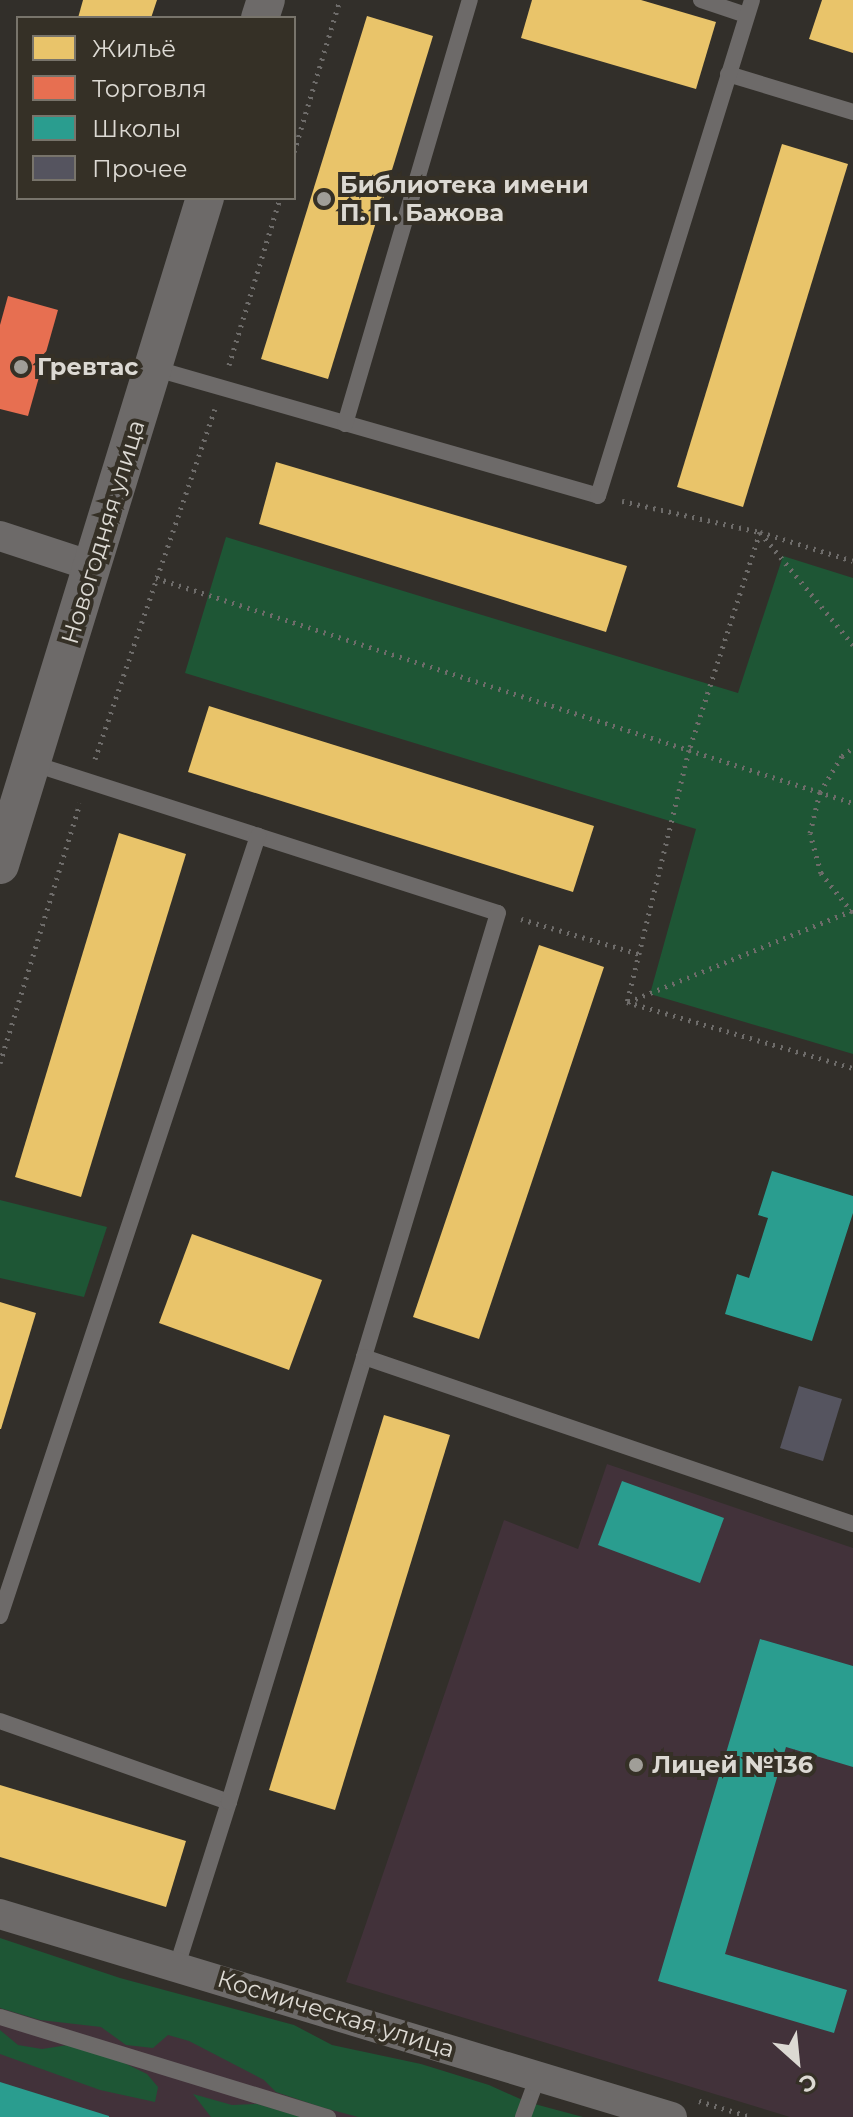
<!DOCTYPE html>
<html>
<head>
<meta charset="utf-8">
<style>
  body { margin:0 }
  #map { position:relative; width:853px; height:2117px; overflow:hidden; background:#322f2a; font-family:Montserrat,sans-serif }
  div>[style] { position:absolute }
  [style*='--x'] { left:calc(var(--x)*1px); top:calc(var(--y)*1px); width:calc(var(--w)*1px); rotate:calc(var(--a)*1deg) }
  .education>* { inset:0; background:#42323a }
  .green>* { inset:0; background:#1e5635 }
  .homes>* { inset:0; background:#e9c46a }
  .shops>* { inset:0; background:#e76f51 }
  .schools>* { inset:0; background:#2a9d8f }
  .building>* { inset:0; background:#55545f }
  .path>* { height:5px; margin-top:-2.5px; transform-origin:0; background:repeating-linear-gradient(90deg,#6e6c6a 0 2px,transparent 0 8px) }
  .service>* { height:16px; margin:-8px; padding:0 8px; transform-origin:8px; border-radius:8px; background:#6d6a69 }
  .minor>* { height:30px; margin:-15px; padding:0 15px; transform-origin:15px; border-radius:15px; background:#6d6a69 }
  .tertiary>* { height:38px; margin:-19px; padding:0 19px; transform-origin:19px; border-radius:19px; background:#6d6a69 }
  .dots>* { width:22px; height:22px; translate:-50% -50%; box-sizing:border-box; border:4px solid #353026; border-radius:50% }
  span { translate:-50% -50%; white-space:nowrap; text-align:center; line-height:1.15; -webkit-text-stroke:8px #353026; paint-order:stroke }
  .poi-label { font-size:24px; color:#dcd9d3; font-weight:700 }
  .left { translate:0 -50%; text-align:left }
  .street-label { font-size:24px; color:#dcd9d3 }
  .legend { position:absolute; left:16px; top:16px; width:280px; height:184px; box-sizing:border-box; background:#353026; border:2px solid #78746b; margin:0; padding:10px 14px; list-style:none; font-size:24px; color:#dcd9d3 }
  .legend li { display:flex; align-items:center; gap:16px; height:40px }
  .legend b { width:40px; border:2px solid #78746b }
  .north { position:absolute; left:757px; top:2021px; width:80px; height:80px; -webkit-text-stroke:6px #353026; paint-order:stroke; rotate:153deg; font-size:22px; font-weight:700; line-height:32px; text-align:center; color:#dcd9d3 }
  .north::after { content:''; display:block; margin:auto; width:28px; height:36px; background:#dcd9d3; clip-path:polygon(50% 0,100% 100%,50% 72%,0 100%) }
</style>
</head>
<body>
<div id="map">
  <div class="education">
    <i style="clip-path:polygon(607px 1464px,853px 1548px,853px 2117px,790px 2117px,346px 1982px,504px 1520px,578px 1549px)"></i>
    <i style="clip-path:polygon(0 1944px,507px 2117px,0 2117px)"></i>
  </div>
  <div class="green">
    <i style="clip-path:polygon(226px 537px,738px 693px,783px 556px,853px 578px,853px 1054px,650px 994px,696px 829px,185px 673px)"></i>
    <i style="clip-path:polygon(0 1200px,107px 1227px,84px 1297px,0 1278px)"></i>
    <i style="clip-path:polygon(0 1938px,120px 1978px,294px 2025px,332px 2045px,421px 2064px,489px 2085px,527px 2102px,583px 2117px,358px 2117px,321px 2107px,276px 2092px,264px 2080px,189px 2041px,168px 2035px,153px 2048px,126px 2045px,101px 2027px,40px 2020px,0 2008px)"></i>
    <i style="clip-path:polygon(0 2030px,18px 2045px,42px 2049px,68px 2045px,89px 2046px,147px 2074px,158px 2087px,155px 2102px,100px 2090px,0 2054px)"></i>
    <i style="clip-path:polygon(193px 2094px,232px 2105px,257px 2104px,302px 2117px,211px 2117px)"></i>
  </div>
  <div class="homes">
    <i style="clip-path:polygon(83px 0,157px 0,151px 18px,78px 18px)"></i>
    <i style="clip-path:polygon(532px 0,641px 0,716px 22px,696px 89px,521px 38px)"></i>
    <i style="clip-path:polygon(822px 0,853px 0,853px 53px,809px 39px)"></i>
    <i style="clip-path:polygon(367px 16px,433px 36px,328px 379px,261px 359px)"></i>
    <i style="clip-path:polygon(782px 144px,848px 164px,743px 507px,677px 487px)"></i>
    <i style="clip-path:polygon(276px 462px,627px 566px,606px 632px,259px 524px)"></i>
    <i style="clip-path:polygon(209px 706px,594px 826px,573px 892px,188px 772px)"></i>
    <i style="clip-path:polygon(119px 833px,186px 854px,81px 1197px,15px 1177px)"></i>
    <i style="clip-path:polygon(539px 945px,604px 967px,479px 1339px,413px 1317px)"></i>
    <i style="clip-path:polygon(192px 1234px,322px 1280px,289px 1370px,159px 1323px)"></i>
    <i style="clip-path:polygon(0 1302px,36px 1313px,1px 1429px,0 1429px)"></i>
    <i style="clip-path:polygon(384px 1415px,450px 1435px,335px 1810px,269px 1790px)"></i>
    <i style="clip-path:polygon(0 1785px,186px 1841px,166px 1907px,0 1857px)"></i>
  </div>
  <div class="shops">
    <i style="clip-path:polygon(8px 296px,58px 310px,28px 416px,0 409px,0 325px)"></i>
  </div>
  <div class="schools">
    <i style="clip-path:polygon(772px 1171px,853px 1196px,853px 1213px,812px 1341px,725px 1314px,737px 1274px,749px 1278px,768px 1218px,758px 1215px)"></i>
    <i style="clip-path:polygon(622px 1481px,724px 1518px,700px 1583px,598px 1545px)"></i>
    <i style="clip-path:polygon(760px 1639px,853px 1666px,853px 1767px,786px 1747px,725px 1954px,847px 1990px,834px 2033px,658px 1981px)"></i>
    <i style="clip-path:polygon(0 2082px,109px 2116px,109px 2117px,0 2117px)"></i>
  </div>
  <div class="building">
    <i style="clip-path:polygon(799px 1386px,842px 1399px,823px 1461px,780px 1448px)"></i>
  </div>
  <div class="path">
    <i style="--x:294;--y:152;--w:159;--a:-73.2"></i>
    <i style="--x:229;--y:365;--w:175;--a:-73"></i>
    <i style="--x:622;--y:501;--w:141;--a:12.7"></i>
    <i style="--x:760;--y:532;--w:97;--a:17.3"></i>
    <i style="--x:156;--y:578;--w:732;--a:17.89"></i>
    <i style="--x:853;--y:645;--w:146;--a:-129.5"></i>
    <i style="--x:760;--y:532;--w:229;--a:108"></i>
    <i style="--x:689;--y:750;--w:260;--a:103.8"></i>
    <i style="--x:627;--y:1002;--w:235;--a:16.3"></i>
    <i style="--x:95;--y:759;--w:370;--a:-71.1"></i>
    <i style="--x:852;--y:912;--w:50;--a:-128.5"></i>
    <i style="--x:821;--y:873;--w:41;--a:-105.4"></i>
    <i style="--x:810;--y:833;--w:42;--a:-76.3"></i>
    <i style="--x:820;--y:792;--w:42;--a:-58.6"></i>
    <i style="--x:842;--y:756;--w:14;--a:-36"></i>
    <i style="--x:521;--y:919;--w:123;--a:16.5"></i>
    <i style="--x:628;--y:1002;--w:243;--a:-22.2"></i>
    <i style="--x:0;--y:1063;--w:272;--a:-72.9"></i>
    <i style="--x:699;--y:2101;--w:54;--a:17.1"></i>
  </div>
  <div class="service">
    <i style="--x:701;--y:0;--w:47;--a:18.4"></i>
    <i style="--x:728;--y:74;--w:131;--a:16.9"></i>
    <i style="--x:153;--y:368;--w:463;--a:16"></i>
    <i style="--x:598;--y:496;--w:519;--a:-72.75"></i>
    <i style="--x:345;--y:424;--w:442;--a:-73.6"></i>
    <i style="--x:31;--y:763;--w:490;--a:17.8"></i>
    <i style="--x:498;--y:913;--w:464;--a:106.8"></i>
    <i style="--x:0;--y:1616;--w:822;--a:-71.7"></i>
    <i style="--x:0;--y:1721;--w:243;--a:19.5"></i>
    <i style="--x:229;--y:1802;--w:172;--a:107.6"></i>
    <i style="--x:229;--y:1802;--w:465;--a:-73.1"></i>
    <i style="--x:364;--y:1357;--w:517;--a:18.86"></i>
    <i style="--x:0;--y:2017;--w:343;--a:17"></i>
    <i style="--x:523;--y:2117;--w:44;--a:-69.9"></i>
  </div>
  <div class="minor">
    <i style="--x:0;--y:536;--w:97;--a:18.1"></i>
    <i style="--x:0;--y:1914;--w:702;--a:16.81"></i>
  </div>
  <div class="tertiary">
    <i style="--x:260;--y:18;--w:19;--a:-72"></i>
    <i style="--x:0;--y:865;--w:698;--a:-72.92"></i>
  </div>
  <div class="dots">
    <i style="left:324px;top:199px;background:#a09e98"></i>
    <i style="left:21px;top:367px;background:#a09e98"></i>
    <i style="left:636px;top:1765px;background:#a09e98"></i>
  </div>
  <div class="poi-label">
    <span class="left" style="left:340px;top:199px">Библиотека имени<br>П. П. Бажова</span>
    <span class="left" style="left:37px;top:367px">Гревтас</span>
    <span class="left" style="left:652px;top:1765px">Лицей №136</span>
  </div>
  <div class="street-label">
    <span style="left:103px;top:532px;rotate:-73deg">Новогодняя улица</span>
    <span style="left:336px;top:2014px;rotate:17deg">Космическая улица</span>
  </div>
  <ul class="legend">
  <li><b style="height:22px;background:#e9c46a"></b>Жильё</li>
  <li><b style="height:22px;background:#e76f51"></b>Торговля</li>
  <li><b style="height:22px;background:#2a9d8f"></b>Школы</li>
  <li><b style="height:22px;background:#55545f"></b>Прочее</li>
  </ul>
  <div class="north">С</div>
</div>
</body>
</html>
